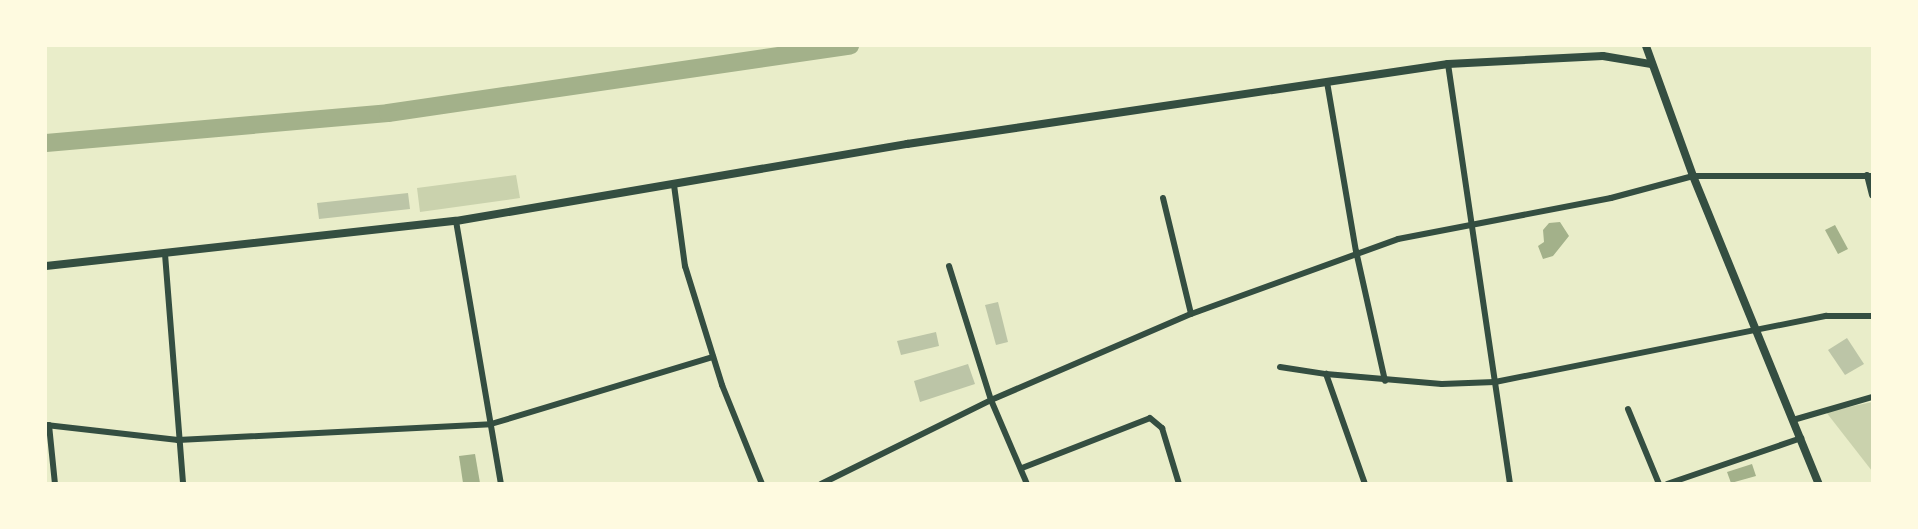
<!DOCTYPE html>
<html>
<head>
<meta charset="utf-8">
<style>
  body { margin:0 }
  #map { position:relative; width:1918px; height:529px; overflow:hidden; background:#e9edc9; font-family:"Fira Sans",sans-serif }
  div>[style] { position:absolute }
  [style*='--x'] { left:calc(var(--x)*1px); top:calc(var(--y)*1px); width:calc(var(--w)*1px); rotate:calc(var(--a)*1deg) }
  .green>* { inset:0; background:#cad2ad }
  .water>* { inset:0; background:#a3b18a }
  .river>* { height:18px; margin:-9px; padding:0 9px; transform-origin:9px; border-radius:9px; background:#a3b18a }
  .building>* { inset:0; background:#bcc5a7 }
  .minor>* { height:6px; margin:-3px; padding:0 3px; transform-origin:3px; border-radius:3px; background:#344e41 }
  .tertiary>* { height:8px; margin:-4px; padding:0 4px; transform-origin:4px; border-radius:4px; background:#344e41 }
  span { translate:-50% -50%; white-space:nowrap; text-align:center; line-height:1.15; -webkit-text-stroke:5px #fefae0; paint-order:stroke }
  .frame { position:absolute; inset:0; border:47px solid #fefae0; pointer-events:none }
</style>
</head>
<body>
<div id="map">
  <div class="green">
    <i style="clip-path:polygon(516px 175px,520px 198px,420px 212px,417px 188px)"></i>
    <i style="clip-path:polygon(1872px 402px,1872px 471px,1826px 412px)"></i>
  </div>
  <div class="water">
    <i style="clip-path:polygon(1560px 222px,1569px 236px,1553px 256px,1543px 259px,1538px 246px,1544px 242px,1543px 230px,1549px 223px)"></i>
    <i style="clip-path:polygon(1835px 225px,1848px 249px,1838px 254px,1825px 230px)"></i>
    <i style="clip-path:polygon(475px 454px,480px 483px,463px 483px,459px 456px)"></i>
    <i style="clip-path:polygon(1752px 464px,1756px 476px,1731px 483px,1727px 472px)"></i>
  </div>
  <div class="river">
    <i style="--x:46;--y:143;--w:343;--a:-5"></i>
    <i style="--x:388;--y:113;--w:467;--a:-8.3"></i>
  </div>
  <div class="building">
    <i style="clip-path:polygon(408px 193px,410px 209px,319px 219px,317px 203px)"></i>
    <i style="clip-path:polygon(998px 302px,1008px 342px,996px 345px,985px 305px)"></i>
    <i style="clip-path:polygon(936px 332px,939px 346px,901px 355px,897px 341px)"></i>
    <i style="clip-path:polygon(1847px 338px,1864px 364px,1845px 375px,1828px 350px)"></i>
    <i style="clip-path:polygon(968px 364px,975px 384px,920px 402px,914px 381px)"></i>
  </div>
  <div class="minor">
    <i style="--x:1448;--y:64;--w:425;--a:81.6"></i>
    <i style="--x:1327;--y:82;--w:171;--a:80.3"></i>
    <i style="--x:1356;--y:251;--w:133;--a:77.4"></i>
    <i style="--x:1867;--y:175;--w:21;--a:76"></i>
    <i style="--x:674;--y:185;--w:82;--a:82.3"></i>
    <i style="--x:685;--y:266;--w:125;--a:72.7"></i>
    <i style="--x:722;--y:385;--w:107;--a:68"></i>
    <i style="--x:1163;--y:198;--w:119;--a:76.4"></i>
    <i style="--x:456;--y:221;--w:267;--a:80.3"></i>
    <i style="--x:165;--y:254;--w:231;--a:85.5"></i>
    <i style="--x:949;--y:266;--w:140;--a:72.6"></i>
    <i style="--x:991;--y:400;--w:91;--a:66.8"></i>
    <i style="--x:1280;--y:367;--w:47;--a:8.7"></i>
    <i style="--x:1628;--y:409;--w:81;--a:67.5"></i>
    <i style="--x:1793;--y:420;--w:82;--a:-16.2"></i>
    <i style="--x:46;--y:425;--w:133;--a:6.5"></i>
    <i style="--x:178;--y:440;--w:313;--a:-2.9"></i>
    <i style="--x:491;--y:424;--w:232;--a:-16.8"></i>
    <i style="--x:49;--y:425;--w:59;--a:84.2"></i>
    <i style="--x:1022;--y:468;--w:137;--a:-21.3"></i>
    <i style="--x:1150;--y:418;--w:16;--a:40"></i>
    <i style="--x:1162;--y:428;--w:59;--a:73.1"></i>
    <i style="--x:821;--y:484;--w:190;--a:-26.3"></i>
    <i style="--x:991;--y:400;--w:218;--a:-23.3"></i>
    <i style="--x:1191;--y:314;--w:220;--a:-19.9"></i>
    <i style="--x:1398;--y:239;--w:217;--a:-10.9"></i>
    <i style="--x:1611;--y:198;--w:85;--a:-15"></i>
    <i style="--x:1693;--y:176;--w:179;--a:0"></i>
    <i style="--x:1365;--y:484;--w:117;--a:-109.5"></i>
    <i style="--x:1326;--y:374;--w:116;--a:4.9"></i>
    <i style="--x:1442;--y:384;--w:53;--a:-2.2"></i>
    <i style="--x:1495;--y:382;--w:338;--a:-11.3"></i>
    <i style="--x:1826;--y:316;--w:46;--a:0"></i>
    <i style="--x:1667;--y:484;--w:142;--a:-18.9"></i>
  </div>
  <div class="tertiary">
    <i style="--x:1646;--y:46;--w:138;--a:70.1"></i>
    <i style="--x:1693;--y:176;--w:333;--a:67.8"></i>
    <i style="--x:46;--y:266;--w:412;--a:-6.3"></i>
    <i style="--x:456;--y:221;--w:458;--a:-9.7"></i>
    <i style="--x:907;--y:144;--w:547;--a:-8.41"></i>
    <i style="--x:1448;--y:64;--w:155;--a:-3"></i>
    <i style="--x:1603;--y:56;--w:49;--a:9.5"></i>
  </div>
  <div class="frame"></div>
</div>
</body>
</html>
